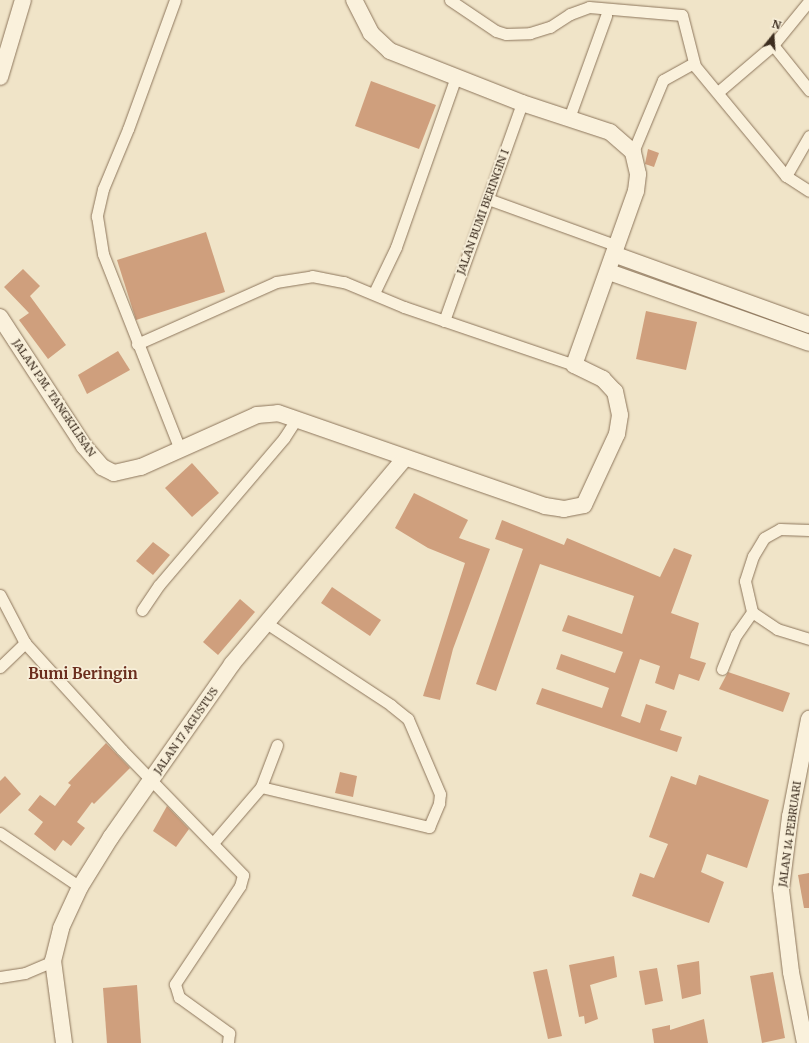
<!DOCTYPE html>
<html>
<head>
<meta charset="utf-8">
<style>
  body { margin:0 }
  #map { position:relative; width:809px; height:1043px; overflow:hidden; background:#f0e4c8; font-family:Merriweather,serif }
  div>[style] { position:absolute }
  [style*='--x'] { left:calc(var(--x)*1px); top:calc(var(--y)*1px); width:calc(var(--w)*1px); rotate:calc(var(--a)*1deg) }
  .building>* { inset:0; background:#cf9f7d }
  .roads { filter:drop-shadow(0 0 1px #8d765c) drop-shadow(0 0 1px #8d765c) }
  .street>* { height:11px; margin:-5.5px; padding:0 5.5px; transform-origin:5.5px; border-radius:5.5px; background:#faf1dc }
  .secondary>* { height:16px; margin:-8px; padding:0 8px; transform-origin:8px; border-radius:8px; background:#faf1dc }
  span { translate:-50% -50%; white-space:nowrap; text-align:center; line-height:1.15; -webkit-text-stroke:3.5px #f7eed8; paint-order:stroke }
  .street-label { font-size:11px; color:#3d2e20 }
  .district-label { font-size:15px; color:#6b2e1e; font-weight:700 }
  .north { position:absolute; left:753px; top:16px; width:40px; height:40px; -webkit-text-stroke:3px #f7eed8; paint-order:stroke; rotate:17deg; font-size:11px; font-weight:700; line-height:16px; text-align:center; color:#3d2e20 }
  .north::after { content:''; display:block; margin:auto; width:14px; height:18px; background:#3d2e20; clip-path:polygon(50% 0,100% 100%,50% 72%,0 100%) }
</style>
</head>
<body>
<div id="map">
  <div class="building">
    <i style="clip-path:polygon(371px 81px,436px 105px,419px 149px,355px 126px)"></i>
    <i style="clip-path:polygon(648px 149px,659px 153px,654px 167px,645px 164px)"></i>
    <i style="clip-path:polygon(206px 232px,225px 292px,136px 320px,117px 260px)"></i>
    <i style="clip-path:polygon(23px 269px,40px 286px,30px 296px,66px 345px,48px 359px,19px 320px,29px 313px,4px 287px)"></i>
    <i style="clip-path:polygon(646px 311px,697px 322px,686px 370px,636px 359px)"></i>
    <i style="clip-path:polygon(118px 351px,130px 370px,87px 394px,78px 375px)"></i>
    <i style="clip-path:polygon(192px 463px,219px 493px,192px 517px,165px 488px)"></i>
    <i style="clip-path:polygon(414px 493px,468px 520px,459px 538px,490px 549px,453px 649px,440px 700px,423px 696px,465px 563px,428px 548px,395px 528px)"></i>
    <i style="clip-path:polygon(502px 520px,564px 545px,567px 538px,660px 577px,674px 548px,692px 555px,671px 613px,699px 623px,690px 658px,706px 663px,699px 681px,679px 674px,674px 690px,655px 683px,660px 666px,640px 659px,621px 716px,640px 723px,646px 704px,667px 711px,660px 730px,682px 737px,677px 752px,536px 704px,542px 688px,602px 708px,609px 688px,556px 669px,561px 654px,615px 673px,623px 652px,562px 631px,568px 615px,622px 634px,634px 596px,540px 564px,496px 691px,476px 684px,523px 549px,495px 539px)"></i>
    <i style="clip-path:polygon(153px 542px,170px 555px,153px 575px,136px 561px)"></i>
    <i style="clip-path:polygon(332px 587px,381px 620px,370px 636px,321px 603px)"></i>
    <i style="clip-path:polygon(240px 599px,255px 612px,218px 655px,203px 642px)"></i>
    <i style="clip-path:polygon(728px 672px,790px 693px,783px 712px,719px 689px)"></i>
    <i style="clip-path:polygon(106px 743px,130px 768px,94px 804px,92px 802px,77px 822px,85px 828px,71px 846px,63px 840px,55px 851px,34px 834px,43px 822px,28px 810px,40px 795px,55px 806px,71px 785px,68px 783px)"></i>
    <i style="clip-path:polygon(340px 772px,357px 776px,353px 797px,335px 793px)"></i>
    <i style="clip-path:polygon(699px 775px,769px 800px,747px 868px,707px 854px,701px 872px,724px 882px,709px 923px,632px 896px,640px 873px,654px 878px,668px 844px,649px 837px,671px 776px,696px 785px)"></i>
    <i style="clip-path:polygon(5px 776px,21px 794px,0 814px,0 781px)"></i>
    <i style="clip-path:polygon(167px 806px,189px 829px,176px 847px,153px 831px)"></i>
    <i style="clip-path:polygon(809px 873px,809px 908px,804px 908px,798px 875px)"></i>
    <i style="clip-path:polygon(614px 956px,617px 977px,590px 985px,598px 1019px,585px 1024px,584px 1016px,579px 1017px,569px 965px)"></i>
    <i style="clip-path:polygon(699px 961px,701px 994px,682px 999px,677px 965px)"></i>
    <i style="clip-path:polygon(657px 968px,663px 1001px,645px 1005px,639px 971px)"></i>
    <i style="clip-path:polygon(547px 969px,562px 1036px,548px 1039px,533px 972px)"></i>
    <i style="clip-path:polygon(773px 972px,785px 1038px,762px 1043px,750px 976px)"></i>
    <i style="clip-path:polygon(137px 985px,141px 1043px,107px 1043px,103px 988px)"></i>
    <i style="clip-path:polygon(704px 1019px,708px 1043px,654px 1043px,652px 1029px,670px 1025px,670px 1030px)"></i>
  </div>
  <div class="roads">
    <div class="street">
      <i style="--x:175;--y:0;--w:137;--a:110"></i>
      <i style="--x:128;--y:129;--w:65;--a:112.6"></i>
      <i style="--x:103;--y:189;--w:28;--a:103"></i>
      <i style="--x:97;--y:216;--w:38;--a:81"></i>
      <i style="--x:103;--y:254;--w:210;--a:68.5"></i>
      <i style="--x:450;--y:0;--w:55;--a:34"></i>
      <i style="--x:496;--y:31;--w:10;--a:17"></i>
      <i style="--x:506;--y:34;--w:24;--a:-2"></i>
      <i style="--x:530;--y:33;--w:21;--a:-17"></i>
      <i style="--x:550;--y:27;--w:24;--a:-33"></i>
      <i style="--x:570;--y:14;--w:20;--a:-20"></i>
      <i style="--x:589;--y:7;--w:93;--a:4.9"></i>
      <i style="--x:682;--y:15;--w:53;--a:75.7"></i>
      <i style="--x:695;--y:66;--w:143;--a:50.4"></i>
      <i style="--x:786;--y:176;--w:27;--a:33"></i>
      <i style="--x:773;--y:45;--w:58;--a:51.3"></i>
      <i style="--x:718;--y:92;--w:72;--a:-40.5"></i>
      <i style="--x:773;--y:45;--w:57;--a:-50.7"></i>
      <i style="--x:569;--y:118;--w:109;--a:-70.1"></i>
      <i style="--x:633;--y:152;--w:78;--a:-67.4"></i>
      <i style="--x:663;--y:80;--w:35;--a:-29"></i>
      <i style="--x:786;--y:176;--w:46;--a:-60.1"></i>
      <i style="--x:488;--y:199;--w:138;--a:19.9"></i>
      <i style="--x:374;--y:293;--w:51;--a:-64.4"></i>
      <i style="--x:396;--y:247;--w:180;--a:-70.6"></i>
      <i style="--x:444;--y:321;--w:232;--a:-70.3"></i>
      <i style="--x:137;--y:344;--w:152;--a:-24"></i>
      <i style="--x:276;--y:282;--w:36;--a:-9"></i>
      <i style="--x:312;--y:276;--w:33;--a:11"></i>
      <i style="--x:344;--y:282;--w:65;--a:22.6"></i>
      <i style="--x:404;--y:307;--w:180;--a:18.8"></i>
      <i style="--x:809;--y:530;--w:29;--a:-178"></i>
      <i style="--x:780;--y:529;--w:18;--a:151"></i>
      <i style="--x:764;--y:538;--w:21;--a:121"></i>
      <i style="--x:753;--y:556;--w:26;--a:108"></i>
      <i style="--x:745;--y:581;--w:32;--a:77"></i>
      <i style="--x:752;--y:612;--w:30;--a:34"></i>
      <i style="--x:777;--y:629;--w:34;--a:17"></i>
      <i style="--x:0;--y:595;--w:54;--a:62.5"></i>
      <i style="--x:25;--y:643;--w:144;--a:47.8"></i>
      <i style="--x:122;--y:750;--w:174;--a:45.9"></i>
      <i style="--x:243;--y:875;--w:11;--a:105"></i>
      <i style="--x:240;--y:886;--w:118;--a:123.6"></i>
      <i style="--x:175;--y:984;--w:14;--a:73"></i>
      <i style="--x:179;--y:997;--w:62;--a:35.8"></i>
      <i style="--x:229;--y:1033;--w:10;--a:96"></i>
      <i style="--x:142;--y:610;--w:30;--a:-56"></i>
      <i style="--x:159;--y:585;--w:193;--a:-49.6"></i>
      <i style="--x:284;--y:438;--w:24;--a:-57"></i>
      <i style="--x:0;--y:667;--w:35;--a:-44"></i>
      <i style="--x:722;--y:669;--w:37;--a:-68"></i>
      <i style="--x:736;--y:635;--w:28;--a:-55"></i>
      <i style="--x:261;--y:787;--w:45;--a:-69.1"></i>
      <i style="--x:0;--y:833;--w:97;--a:34"></i>
      <i style="--x:213;--y:843;--w:74;--a:-49.4"></i>
      <i style="--x:261;--y:787;--w:173;--a:13.4"></i>
      <i style="--x:429;--y:827;--w:26;--a:-67"></i>
      <i style="--x:439;--y:803;--w:9;--a:-84"></i>
      <i style="--x:440;--y:794;--w:82;--a:-113.1"></i>
      <i style="--x:408;--y:719;--w:22;--a:-141"></i>
      <i style="--x:391;--y:705;--w:149;--a:-146.7"></i>
      <i style="--x:0;--y:977;--w:25;--a:-9"></i>
      <i style="--x:25;--y:973;--w:30;--a:-23"></i>
    </div>
    <div class="secondary">
      <i style="--x:0;--y:77;--w:80;--a:-73.4"></i>
      <i style="--x:616;--y:255;--w:205;--a:19.9"></i>
      <i style="--x:609;--y:272;--w:212;--a:19.5"></i>
      <i style="--x:0;--y:317;--w:154;--a:56.9"></i>
      <i style="--x:84;--y:446;--w:28;--a:49"></i>
      <i style="--x:102;--y:467;--w:13;--a:27"></i>
      <i style="--x:114;--y:473;--w:28;--a:-13"></i>
      <i style="--x:141;--y:467;--w:127;--a:-24.1"></i>
      <i style="--x:257;--y:415;--w:21;--a:-5"></i>
      <i style="--x:278;--y:413;--w:283;--a:19.2"></i>
      <i style="--x:545;--y:506;--w:19;--a:9"></i>
      <i style="--x:564;--y:509;--w:20;--a:-11"></i>
      <i style="--x:584;--y:505;--w:78;--a:-65.1"></i>
      <i style="--x:617;--y:434;--w:19;--a:-81"></i>
      <i style="--x:620;--y:415;--w:24;--a:-102"></i>
      <i style="--x:615;--y:392;--w:18;--a:-133"></i>
      <i style="--x:603;--y:379;--w:32;--a:-154"></i>
      <i style="--x:574;--y:365;--w:185;--a:-70.4"></i>
      <i style="--x:636;--y:191;--w:17;--a:-83"></i>
      <i style="--x:638;--y:174;--w:23;--a:-103"></i>
      <i style="--x:633;--y:152;--w:30;--a:-139"></i>
      <i style="--x:610;--y:132;--w:93;--a:-161.8"></i>
      <i style="--x:522;--y:103;--w:142;--a:-158.5"></i>
      <i style="--x:390;--y:51;--w:26;--a:-137"></i>
      <i style="--x:371;--y:33;--w:37;--a:-117"></i>
      <i style="--x:64;--y:1043;--w:83;--a:-97.6"></i>
      <i style="--x:53;--y:961;--w:34;--a:-76"></i>
      <i style="--x:61;--y:928;--w:45;--a:-65.1"></i>
      <i style="--x:80;--y:887;--w:59;--a:-58.2"></i>
      <i style="--x:111;--y:837;--w:211;--a:-55"></i>
      <i style="--x:232;--y:664;--w:269;--a:-50"></i>
      <i style="--x:805;--y:1043;--w:72;--a:-101.2"></i>
      <i style="--x:791;--y:972;--w:84;--a:-96.9"></i>
      <i style="--x:781;--y:889;--w:73;--a:-82.9"></i>
      <i style="--x:790;--y:817;--w:100;--a:-79"></i>
    </div>
  </div>
  <div class="street-label">
    <span style="left:483px;top:212px;rotate:-70deg">JALAN BUMI BERINGIN I</span>
    <span style="left:54px;top:398px;rotate:56deg">JALAN P.M. TANGKILISAN</span>
    <span style="left:186px;top:731px;rotate:-55deg">JALAN 17 AGUSTUS</span>
    <span style="left:790px;top:834px;rotate:-82deg">JALAN 14 PEBRUARI</span>
  </div>
  <div class="district-label">
    <span style="left:83px;top:674px">Bumi Beringin</span>
  </div>
  <div class="north">N</div>
</div>
</body>
</html>
